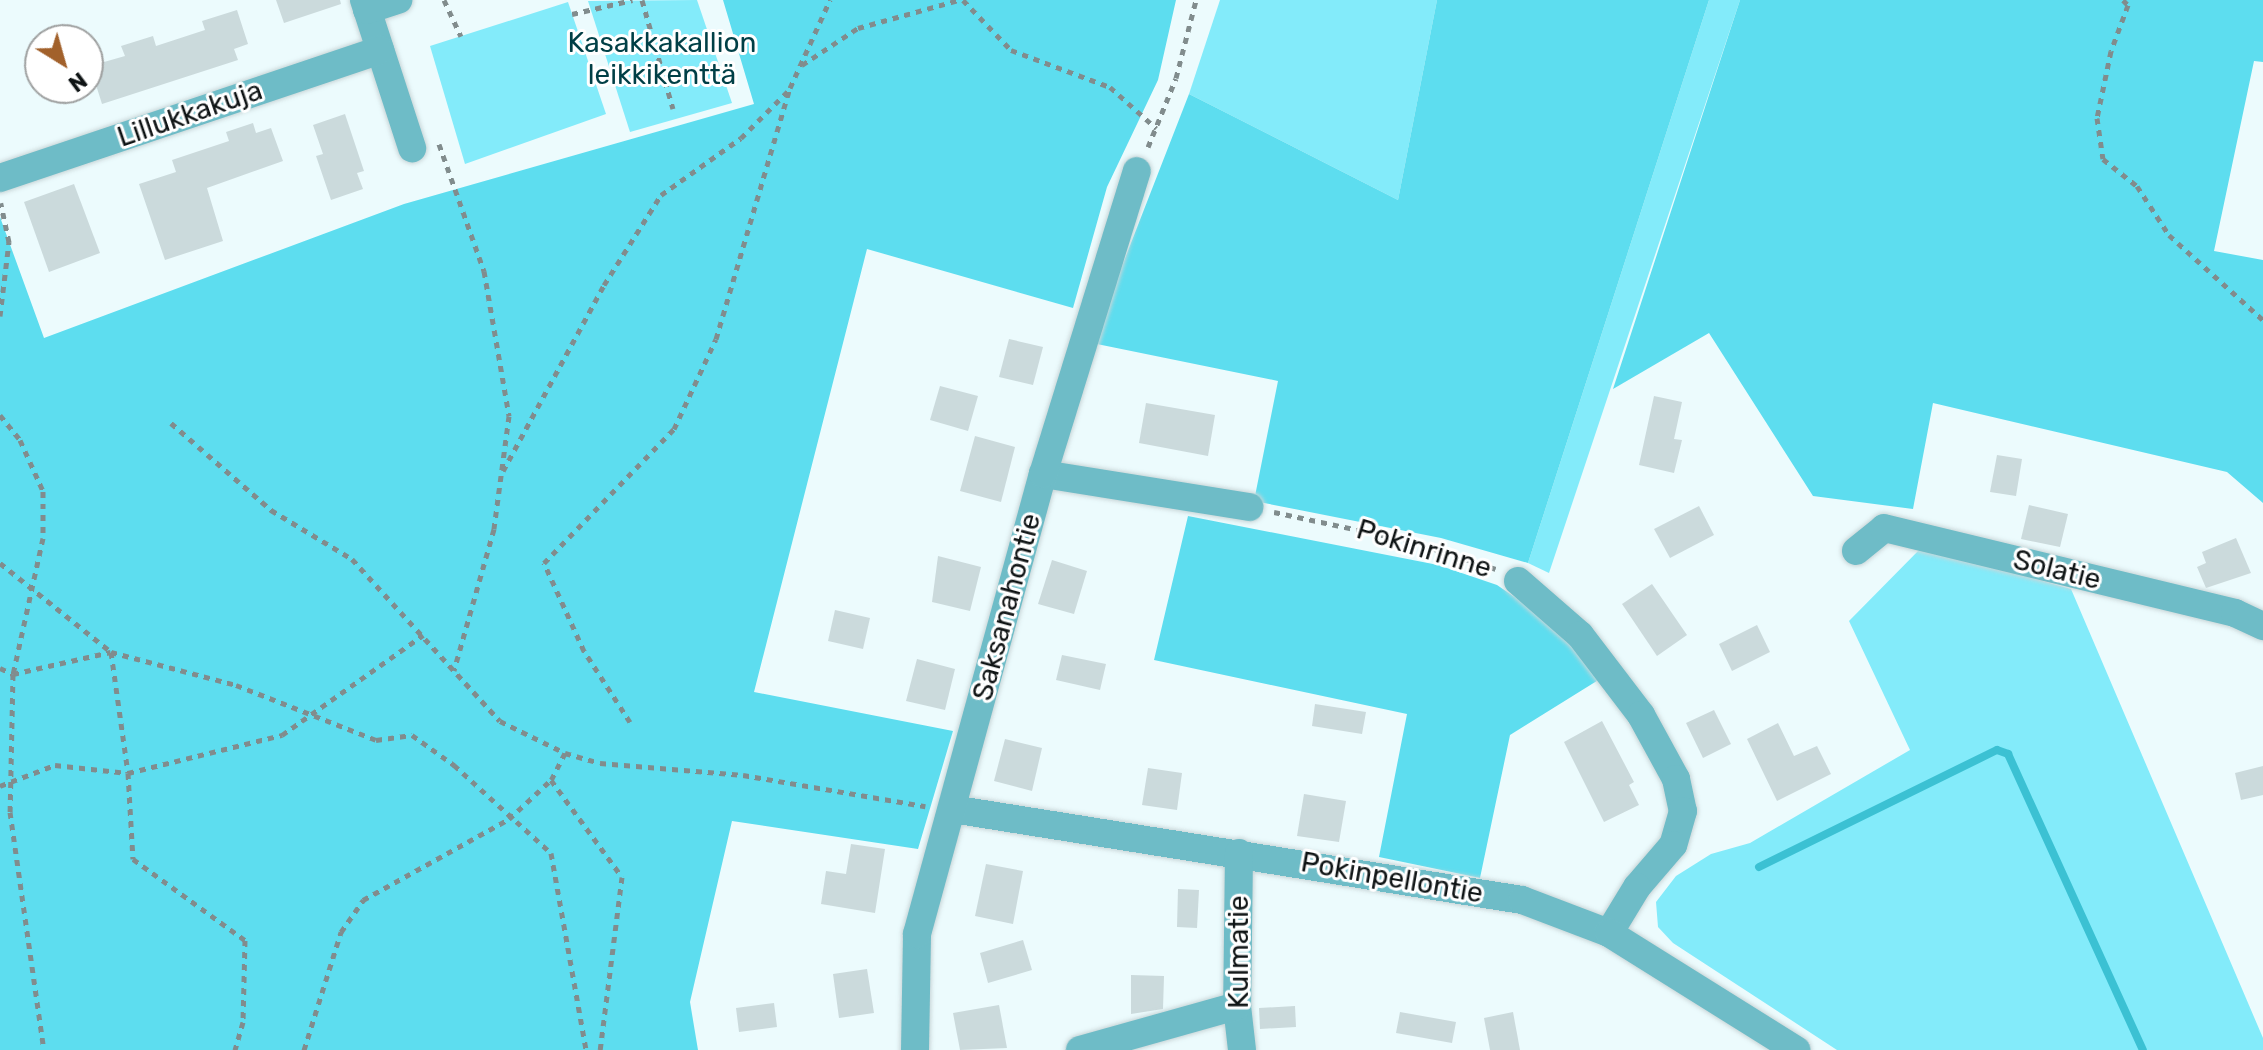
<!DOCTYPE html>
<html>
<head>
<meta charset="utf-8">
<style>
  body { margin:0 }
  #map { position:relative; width:2263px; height:1050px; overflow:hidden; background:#ecfbfd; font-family:Rubik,sans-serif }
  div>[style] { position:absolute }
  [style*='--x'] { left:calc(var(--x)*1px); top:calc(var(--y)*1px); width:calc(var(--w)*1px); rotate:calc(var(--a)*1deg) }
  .green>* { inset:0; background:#83ebfa }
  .forest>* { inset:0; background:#5dddef }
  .stream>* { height:8px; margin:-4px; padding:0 4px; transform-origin:4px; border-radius:4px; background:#3bc1d3 }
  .building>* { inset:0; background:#cbdadc }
  .path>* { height:5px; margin-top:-2.5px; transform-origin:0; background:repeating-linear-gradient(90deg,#818c8d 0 6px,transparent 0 12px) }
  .roads { filter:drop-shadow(0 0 2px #c9d6d8) drop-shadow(0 0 2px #c9d6d8) }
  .street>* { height:28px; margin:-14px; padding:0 14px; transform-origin:14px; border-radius:14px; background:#6ebcc7 }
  span { translate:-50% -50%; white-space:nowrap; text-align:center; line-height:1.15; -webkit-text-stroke:6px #fff; paint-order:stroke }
  .park-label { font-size:28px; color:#003f46 }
  .street-label { font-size:28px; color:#0f1415 }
  .north { position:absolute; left:24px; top:24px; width:80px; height:80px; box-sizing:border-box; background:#fff; border:2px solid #9fa1a1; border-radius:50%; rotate:143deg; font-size:22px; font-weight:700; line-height:32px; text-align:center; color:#0f1415 }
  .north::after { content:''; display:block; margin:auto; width:28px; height:36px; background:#a2612b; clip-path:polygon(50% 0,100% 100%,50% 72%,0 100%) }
</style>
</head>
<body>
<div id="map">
  <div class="green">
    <i style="clip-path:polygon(697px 0,732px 103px,630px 132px,588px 1px)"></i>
    <i style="clip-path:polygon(1220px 0,1437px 0,1398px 200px,1189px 94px)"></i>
    <i style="clip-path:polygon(1709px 0,1740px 0,1549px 573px,1528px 563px)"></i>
    <i style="clip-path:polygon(568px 2px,606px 114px,465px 164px,430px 46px)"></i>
    <i style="clip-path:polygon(1922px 547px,2071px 589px,2263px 1038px,2263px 1050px,1837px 1050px,1673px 943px,1658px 927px,1656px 902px,1676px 876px,1711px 854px,1750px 843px,1910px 750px,1849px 621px)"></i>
  </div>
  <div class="forest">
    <i style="clip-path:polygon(723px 0,1176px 0,1158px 80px,1107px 187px,1073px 308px,867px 249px,754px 692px,953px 731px,918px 849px,732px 821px,690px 1002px,698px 1050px,0 1050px,0 217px,44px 338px,404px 204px,754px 104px)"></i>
    <i style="clip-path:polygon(1437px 0,1709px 0,1528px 563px,1441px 538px,1254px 501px,1278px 381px,1092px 343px,1189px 94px,1398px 200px)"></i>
    <i style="clip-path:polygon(1740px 0,2263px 0,2263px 62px,2254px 61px,2214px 251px,2263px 260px,2263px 503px,2227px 472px,1933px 403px,1913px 509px,1813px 496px,1709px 333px,1613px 389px)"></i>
    <i style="clip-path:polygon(1188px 516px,1438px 565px,1497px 585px,1541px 615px,1584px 658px,1600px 679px,1510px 735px,1480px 878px,1379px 857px,1407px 714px,1154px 660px)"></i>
  </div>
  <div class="stream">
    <i style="--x:1759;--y:867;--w:265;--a:-26.2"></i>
    <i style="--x:1997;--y:750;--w:12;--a:20"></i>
    <i style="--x:2008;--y:754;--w:325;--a:65.5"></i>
  </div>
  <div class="building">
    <i style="clip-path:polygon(276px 0,340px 0,341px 4px,284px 23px)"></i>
    <i style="clip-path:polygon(237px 10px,248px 44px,234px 49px,238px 60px,102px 104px,90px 66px,125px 56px,121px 46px,153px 36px,156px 46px,205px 30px,202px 21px)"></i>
    <i style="clip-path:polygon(345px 114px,364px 171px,357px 173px,363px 189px,331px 200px,316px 156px,323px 154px,313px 125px)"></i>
    <i style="clip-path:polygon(253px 123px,256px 133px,271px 128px,283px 161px,207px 188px,223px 241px,165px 260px,139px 184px,176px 172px,172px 160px,229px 141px,226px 132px)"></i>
    <i style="clip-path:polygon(74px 184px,100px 253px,49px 272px,24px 202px)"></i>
    <i style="clip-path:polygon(1009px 339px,1043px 347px,1033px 385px,999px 377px)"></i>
    <i style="clip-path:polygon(940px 386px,978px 396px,968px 431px,930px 420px)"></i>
    <i style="clip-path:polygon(1654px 396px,1682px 402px,1674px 439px,1682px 440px,1674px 473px,1639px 465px)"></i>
    <i style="clip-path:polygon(1146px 403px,1215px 415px,1208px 456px,1139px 443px)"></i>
    <i style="clip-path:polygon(975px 436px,1015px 447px,1001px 502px,960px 491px)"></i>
    <i style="clip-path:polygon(1997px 455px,2022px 459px,2016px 496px,1990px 492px)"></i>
    <i style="clip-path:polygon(2029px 505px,2068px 514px,2060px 547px,2021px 539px)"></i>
    <i style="clip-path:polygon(1699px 506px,1714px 535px,1670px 558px,1654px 529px)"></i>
    <i style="clip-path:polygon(2236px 538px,2251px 573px,2206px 588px,2197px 567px,2206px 563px,2202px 552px)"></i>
    <i style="clip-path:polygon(938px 556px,981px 567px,970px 611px,932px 602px)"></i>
    <i style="clip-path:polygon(1052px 560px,1087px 571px,1074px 614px,1038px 604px)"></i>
    <i style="clip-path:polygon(1652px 584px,1687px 635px,1657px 656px,1622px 604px)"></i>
    <i style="clip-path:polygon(835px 610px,870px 618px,863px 649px,828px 641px)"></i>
    <i style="clip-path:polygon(1757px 625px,1770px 652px,1732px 671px,1719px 644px)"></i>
    <i style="clip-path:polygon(1062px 655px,1106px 664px,1100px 690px,1056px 680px)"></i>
    <i style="clip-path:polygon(917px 659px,955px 669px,945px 710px,906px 701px)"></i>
    <i style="clip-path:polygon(1315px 704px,1366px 712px,1362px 734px,1312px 726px)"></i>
    <i style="clip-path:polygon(1714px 710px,1731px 744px,1703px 758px,1686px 723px)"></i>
    <i style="clip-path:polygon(1602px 721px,1634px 782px,1629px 785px,1639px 805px,1604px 822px,1564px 742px)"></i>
    <i style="clip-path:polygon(1778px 723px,1794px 756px,1817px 746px,1831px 774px,1777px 801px,1747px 739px)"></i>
    <i style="clip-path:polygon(1005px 739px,1042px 748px,1032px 791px,994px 781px)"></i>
    <i style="clip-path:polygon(2263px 766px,2263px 795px,2241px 800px,2235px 773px)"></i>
    <i style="clip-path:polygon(1148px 768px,1182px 773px,1177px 810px,1142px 805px)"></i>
    <i style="clip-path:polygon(1304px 794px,1346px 801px,1339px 842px,1297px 836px)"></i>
    <i style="clip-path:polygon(851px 844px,885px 849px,875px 913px,821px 904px,826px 871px,846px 874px)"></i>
    <i style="clip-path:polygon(986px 864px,1023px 871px,1013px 924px,975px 916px)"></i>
    <i style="clip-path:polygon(1178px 889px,1199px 890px,1197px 928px,1177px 927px)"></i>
    <i style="clip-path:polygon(1023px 940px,1032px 970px,988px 983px,980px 953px)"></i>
    <i style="clip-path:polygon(867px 969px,874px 1013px,839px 1018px,833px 974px)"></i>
    <i style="clip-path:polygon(1131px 975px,1164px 976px,1163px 1009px,1131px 1014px)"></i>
    <i style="clip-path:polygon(774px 1003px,777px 1027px,739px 1032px,736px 1008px)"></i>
    <i style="clip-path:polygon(999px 1005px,1007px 1048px,960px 1050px,953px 1013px)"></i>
    <i style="clip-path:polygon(1295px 1006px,1296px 1027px,1260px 1029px,1259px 1008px)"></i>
    <i style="clip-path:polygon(1400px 1012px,1456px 1022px,1452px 1043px,1396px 1033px)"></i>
    <i style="clip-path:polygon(1513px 1012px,1520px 1050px,1490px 1050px,1484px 1018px)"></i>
  </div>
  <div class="path">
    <i style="--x:444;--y:0;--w:40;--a:65"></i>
    <i style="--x:642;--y:0;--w:113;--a:74.1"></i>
    <i style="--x:963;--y:0;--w:69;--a:46.2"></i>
    <i style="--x:1011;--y:50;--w:106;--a:20.5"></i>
    <i style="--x:1110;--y:87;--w:62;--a:41.7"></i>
    <i style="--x:2123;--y:0;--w:7;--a:45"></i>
    <i style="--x:2128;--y:5;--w:49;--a:110.3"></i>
    <i style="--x:2111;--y:51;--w:68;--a:101.8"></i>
    <i style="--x:2097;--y:118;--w:41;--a:81.7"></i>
    <i style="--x:2103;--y:159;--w:43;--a:38.5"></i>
    <i style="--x:2137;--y:186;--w:59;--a:56.9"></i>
    <i style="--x:2169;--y:235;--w:127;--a:42.1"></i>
    <i style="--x:572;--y:14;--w:62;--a:-13.1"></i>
    <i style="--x:802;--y:65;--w:67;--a:-33.5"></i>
    <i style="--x:858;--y:28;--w:105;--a:-15.5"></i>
    <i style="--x:439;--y:144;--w:135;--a:70.5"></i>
    <i style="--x:484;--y:271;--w:147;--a:80.2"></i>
    <i style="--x:509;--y:416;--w:114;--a:97.6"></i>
    <i style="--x:494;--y:529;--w:147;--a:105.8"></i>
    <i style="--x:1148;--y:147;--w:74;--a:-67.9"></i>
    <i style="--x:1176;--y:78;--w:81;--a:-75.6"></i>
    <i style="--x:0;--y:316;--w:75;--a:-83.1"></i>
    <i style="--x:9;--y:242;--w:40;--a:-102"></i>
    <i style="--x:0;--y:415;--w:32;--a:51"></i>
    <i style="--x:20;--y:440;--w:56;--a:65.7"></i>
    <i style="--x:43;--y:491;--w:47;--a:90"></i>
    <i style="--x:43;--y:538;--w:139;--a:102.4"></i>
    <i style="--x:13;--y:674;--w:100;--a:-12.7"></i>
    <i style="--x:111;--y:652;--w:129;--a:14.8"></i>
    <i style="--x:236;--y:685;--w:150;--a:21.4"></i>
    <i style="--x:376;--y:740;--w:36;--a:-8"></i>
    <i style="--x:412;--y:735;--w:52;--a:35.5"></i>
    <i style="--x:454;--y:765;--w:131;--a:42.2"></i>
    <i style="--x:551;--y:853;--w:200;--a:79.9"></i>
    <i style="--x:171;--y:423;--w:133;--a:41"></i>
    <i style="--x:271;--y:510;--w:95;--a:31.2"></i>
    <i style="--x:352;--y:559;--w:219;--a:47.6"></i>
    <i style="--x:500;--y:721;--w:72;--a:26.2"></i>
    <i style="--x:565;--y:753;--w:36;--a:16"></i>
    <i style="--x:600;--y:763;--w:144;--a:4.8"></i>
    <i style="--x:743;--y:775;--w:185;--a:9.7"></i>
    <i style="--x:503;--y:471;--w:212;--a:-61.5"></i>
    <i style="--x:604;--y:285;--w:107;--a:-57.7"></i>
    <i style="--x:661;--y:195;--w:98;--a:-35.5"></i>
    <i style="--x:741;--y:138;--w:69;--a:-45"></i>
    <i style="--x:1274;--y:512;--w:139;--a:12"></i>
    <i style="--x:1410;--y:541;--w:90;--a:18"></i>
    <i style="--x:0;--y:563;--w:142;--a:38.7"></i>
    <i style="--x:111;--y:652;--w:122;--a:82"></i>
    <i style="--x:128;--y:773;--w:86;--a:86.7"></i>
    <i style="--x:133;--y:859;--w:138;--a:35.9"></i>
    <i style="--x:245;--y:940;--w:82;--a:91.4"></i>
    <i style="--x:243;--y:1022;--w:29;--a:106"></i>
    <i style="--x:0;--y:668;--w:14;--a:25"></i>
    <i style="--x:13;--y:674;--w:138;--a:91.2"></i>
    <i style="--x:10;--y:812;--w:240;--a:81.9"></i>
    <i style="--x:630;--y:722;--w:85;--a:-122.9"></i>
    <i style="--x:584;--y:651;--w:97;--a:-114.4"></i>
    <i style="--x:544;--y:563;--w:187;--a:-45.9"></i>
    <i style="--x:674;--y:429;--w:99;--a:-65"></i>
    <i style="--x:716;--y:339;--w:262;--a:-73.6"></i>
    <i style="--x:790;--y:88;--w:97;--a:-65.6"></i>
    <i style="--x:565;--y:753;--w:30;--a:117"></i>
    <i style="--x:551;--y:780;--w:120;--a:53.8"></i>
    <i style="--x:622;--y:877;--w:174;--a:97.2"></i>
    <i style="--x:0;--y:786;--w:59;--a:-20.9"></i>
    <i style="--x:55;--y:765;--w:73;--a:6.3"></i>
    <i style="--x:128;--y:773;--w:159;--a:-13.9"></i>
    <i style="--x:282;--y:735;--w:173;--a:-35.3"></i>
    <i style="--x:304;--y:1050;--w:124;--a:-72.6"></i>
    <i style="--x:341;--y:932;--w:39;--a:-55"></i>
    <i style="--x:363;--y:900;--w:167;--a:-29"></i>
    <i style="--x:509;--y:819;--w:57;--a:-42.9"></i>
  </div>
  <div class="roads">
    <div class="street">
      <i style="--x:364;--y:0;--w:156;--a:72"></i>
      <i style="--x:367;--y:10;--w:33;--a:-18"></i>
      <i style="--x:0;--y:178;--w:401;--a:-18.6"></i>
      <i style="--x:1043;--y:474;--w:209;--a:9.1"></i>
      <i style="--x:1856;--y:551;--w:36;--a:-39"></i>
      <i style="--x:1884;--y:528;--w:361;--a:13.6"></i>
      <i style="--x:2235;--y:613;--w:31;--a:25"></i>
      <i style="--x:1518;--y:581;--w:82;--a:41.1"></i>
      <i style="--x:1580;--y:635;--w:101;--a:52.7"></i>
      <i style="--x:1641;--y:715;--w:73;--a:61.3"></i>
      <i style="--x:1676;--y:779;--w:33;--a:78"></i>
      <i style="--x:1683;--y:811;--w:35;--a:106"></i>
      <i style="--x:1673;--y:845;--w:55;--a:130.6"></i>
      <i style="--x:1637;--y:887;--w:54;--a:121.3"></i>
      <i style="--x:952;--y:809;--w:577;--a:9.07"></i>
      <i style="--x:1522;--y:900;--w:93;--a:20.8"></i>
      <i style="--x:1609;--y:933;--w:221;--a:32"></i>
      <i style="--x:1239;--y:853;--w:153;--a:90.7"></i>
      <i style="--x:1237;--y:1006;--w:44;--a:83.5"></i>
      <i style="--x:915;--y:1050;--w:116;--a:-89"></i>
      <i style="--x:917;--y:934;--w:477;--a:-74.7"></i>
      <i style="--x:1043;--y:474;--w:317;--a:-72.8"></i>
      <i style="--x:1080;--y:1050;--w:163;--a:-15.7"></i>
    </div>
  </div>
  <div class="park-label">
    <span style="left:662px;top:59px">Kasakkakallion<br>leikkikenttä</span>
  </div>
  <div class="street-label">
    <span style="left:190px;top:114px;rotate:-19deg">Lillukkakuja</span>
    <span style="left:1424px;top:549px;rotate:17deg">Pokinrinne</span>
    <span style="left:2057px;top:570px;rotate:14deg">Solatie</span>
    <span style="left:1007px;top:607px;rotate:-75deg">Saksanahontie</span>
    <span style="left:1392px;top:878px;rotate:10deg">Pokinpellontie</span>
    <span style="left:1239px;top:952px;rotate:-90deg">Kulmatie</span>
  </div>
  <div class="north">N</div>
</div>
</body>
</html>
